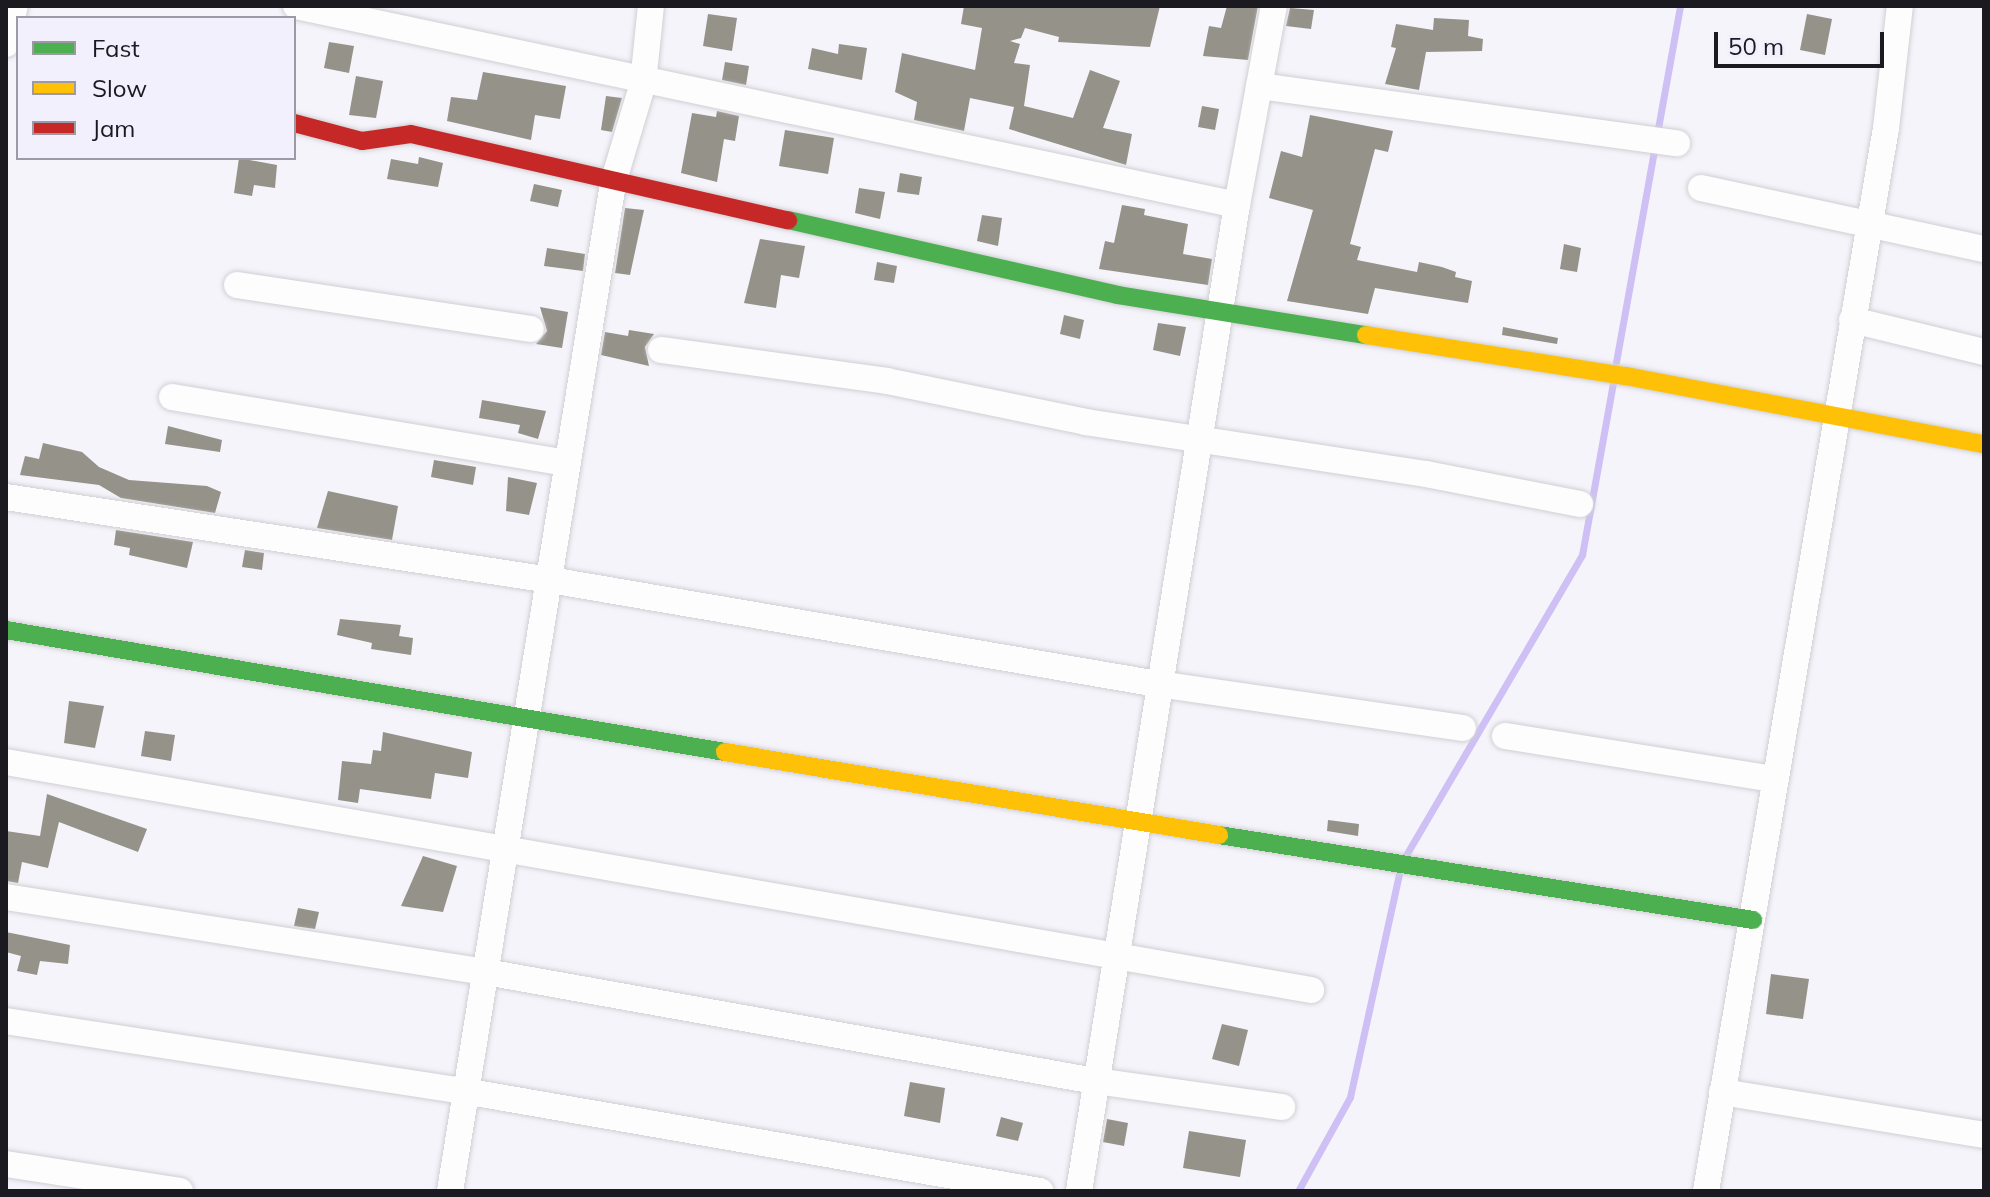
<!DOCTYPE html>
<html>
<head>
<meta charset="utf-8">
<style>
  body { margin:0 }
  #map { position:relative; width:1990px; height:1197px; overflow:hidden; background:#f5f4fa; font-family:Mulish,sans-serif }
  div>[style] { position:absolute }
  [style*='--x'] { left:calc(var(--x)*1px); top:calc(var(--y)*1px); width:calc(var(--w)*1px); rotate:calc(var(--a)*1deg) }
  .stream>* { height:7px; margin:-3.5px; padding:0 3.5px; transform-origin:3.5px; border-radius:3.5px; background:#cec0f4 }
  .building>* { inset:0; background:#959289 }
  .roads { filter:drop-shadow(0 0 2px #d0cfd4) drop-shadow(0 0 2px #d0cfd4) }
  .street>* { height:26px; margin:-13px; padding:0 13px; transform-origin:13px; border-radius:13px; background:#fefdfe }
  .fast>* { height:18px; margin:-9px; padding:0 9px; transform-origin:9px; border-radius:9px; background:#4caf50 }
  .slow>* { height:18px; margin:-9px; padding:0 9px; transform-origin:9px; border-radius:9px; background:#ffc107 }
  .jam>* { height:18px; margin:-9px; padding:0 9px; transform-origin:9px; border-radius:9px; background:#c62828 }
  span { translate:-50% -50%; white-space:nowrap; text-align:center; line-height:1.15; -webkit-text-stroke:8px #f3f0fe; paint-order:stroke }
  .frame { position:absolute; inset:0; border:8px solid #1b1a20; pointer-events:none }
  .legend { position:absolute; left:16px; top:16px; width:280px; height:144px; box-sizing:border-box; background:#f3f0fe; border:2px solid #9d9aa5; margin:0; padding:10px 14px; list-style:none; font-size:24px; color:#1b1a20 }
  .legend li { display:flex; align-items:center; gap:16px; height:40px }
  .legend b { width:40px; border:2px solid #9d9aa5 }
  .scale { position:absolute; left:1714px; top:32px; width:170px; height:36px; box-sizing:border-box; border:4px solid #1b1a20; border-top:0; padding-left:10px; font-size:24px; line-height:28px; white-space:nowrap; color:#1b1a20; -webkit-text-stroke:6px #f3f0fe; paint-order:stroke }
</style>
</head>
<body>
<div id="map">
  <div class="stream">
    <i style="--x:1657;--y:134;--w:130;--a:-79.8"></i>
    <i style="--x:1616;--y:362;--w:219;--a:-79.8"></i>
    <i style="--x:1406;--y:855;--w:348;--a:-59.6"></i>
    <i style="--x:1582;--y:555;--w:176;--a:-79.8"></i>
    <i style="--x:1298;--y:1191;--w:107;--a:-61"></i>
    <i style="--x:1350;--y:1097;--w:228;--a:-77.6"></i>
  </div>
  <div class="building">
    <i style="clip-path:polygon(964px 6px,1160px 6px,1150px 47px,1058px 42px,1059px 37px,1025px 28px,1021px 38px,1010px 41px,1020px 44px,1014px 63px,1030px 65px,1024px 106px,1073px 118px,1090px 70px,1120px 81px,1103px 128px,1132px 134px,1126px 165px,1009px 129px,1014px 107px,970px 98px,964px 131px,914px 120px,917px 102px,895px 92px,902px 53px,975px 70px,982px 28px,961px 24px)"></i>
    <i style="clip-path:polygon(1227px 6px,1258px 6px,1248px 60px,1203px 56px,1209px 26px,1221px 28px)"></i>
    <i style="clip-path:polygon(1290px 8px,1314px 10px,1311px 29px,1286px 26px)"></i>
    <i style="clip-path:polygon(708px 14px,737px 18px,732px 51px,703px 46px)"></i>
    <i style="clip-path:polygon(1807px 14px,1832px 19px,1825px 55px,1800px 50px)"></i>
    <i style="clip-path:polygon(1434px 18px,1469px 20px,1468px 36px,1483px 39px,1482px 51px,1426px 52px,1419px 90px,1385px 84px,1396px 48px,1391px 47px,1396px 24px,1433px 30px)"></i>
    <i style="clip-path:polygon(329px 42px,354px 46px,349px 73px,324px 68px)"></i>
    <i style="clip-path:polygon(839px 44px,867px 48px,862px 80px,808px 69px,812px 48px,838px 54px)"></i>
    <i style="clip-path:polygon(725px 62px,749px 66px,746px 85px,722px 80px)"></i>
    <i style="clip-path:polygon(483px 72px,566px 86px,560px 119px,535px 115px,531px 140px,447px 121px,451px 97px,477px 100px)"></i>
    <i style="clip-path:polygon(356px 76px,383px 81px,376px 118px,349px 115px)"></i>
    <i style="clip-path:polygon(606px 96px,622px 98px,612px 132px,601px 130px)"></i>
    <i style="clip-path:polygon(1202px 106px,1219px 109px,1215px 130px,1198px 127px)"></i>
    <i style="clip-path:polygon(717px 111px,739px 116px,735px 141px,724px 139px,717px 182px,681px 173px,692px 113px,716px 117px)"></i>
    <i style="clip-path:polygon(1310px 115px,1393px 131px,1388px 152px,1375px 149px,1350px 244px,1361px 247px,1357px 260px,1417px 272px,1419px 262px,1442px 267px,1456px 272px,1455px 277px,1472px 281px,1468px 303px,1375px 288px,1368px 314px,1287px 301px,1313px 210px,1269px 198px,1281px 151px,1302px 157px)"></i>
    <i style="clip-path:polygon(785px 130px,834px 138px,828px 174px,779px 166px)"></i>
    <i style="clip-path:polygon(419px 157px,443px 163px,438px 187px,387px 179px,391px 159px,418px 164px)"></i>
    <i style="clip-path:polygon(239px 158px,277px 165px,275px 188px,254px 185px,252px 196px,234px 193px)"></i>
    <i style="clip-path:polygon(900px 173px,922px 177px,919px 195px,897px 192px)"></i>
    <i style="clip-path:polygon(534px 184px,562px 190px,558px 207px,530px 201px)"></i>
    <i style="clip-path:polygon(859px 188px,885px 192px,880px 219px,855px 213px)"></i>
    <i style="clip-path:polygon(1122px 205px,1145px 209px,1144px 215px,1188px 224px,1183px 254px,1212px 259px,1208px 285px,1099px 269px,1105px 241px,1114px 243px)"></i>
    <i style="clip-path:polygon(625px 208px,644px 210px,630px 275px,615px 273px)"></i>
    <i style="clip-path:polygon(982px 215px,1002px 218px,998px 246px,977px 241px)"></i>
    <i style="clip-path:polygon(760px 239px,805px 246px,799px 278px,781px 275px,776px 308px,744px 303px)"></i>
    <i style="clip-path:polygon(1564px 244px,1581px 248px,1577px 272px,1560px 269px)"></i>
    <i style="clip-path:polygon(547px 248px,585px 254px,583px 271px,544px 266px)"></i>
    <i style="clip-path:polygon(877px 262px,897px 266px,894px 283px,874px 280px)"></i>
    <i style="clip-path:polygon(540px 307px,568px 312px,562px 348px,536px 344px,547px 331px)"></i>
    <i style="clip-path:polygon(1064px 315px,1084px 320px,1080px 339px,1060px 334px)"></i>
    <i style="clip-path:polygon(1158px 323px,1186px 327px,1180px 356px,1153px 350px)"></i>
    <i style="clip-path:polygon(1503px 327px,1558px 338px,1557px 344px,1502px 335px)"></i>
    <i style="clip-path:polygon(629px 330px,654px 334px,645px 347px,649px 366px,601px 355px,605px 332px,628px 336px)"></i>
    <i style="clip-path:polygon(482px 400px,546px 411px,538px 439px,518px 433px,520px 425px,479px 418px)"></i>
    <i style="clip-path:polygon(168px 426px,222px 440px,220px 452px,165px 444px)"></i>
    <i style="clip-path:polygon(43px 443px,82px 452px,99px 467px,129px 480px,207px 486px,221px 492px,215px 513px,121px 498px,99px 485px,20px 475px,25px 456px,39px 459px)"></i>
    <i style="clip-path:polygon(434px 460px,476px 467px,473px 485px,431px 477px)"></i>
    <i style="clip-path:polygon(508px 477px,537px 483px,529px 515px,506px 511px)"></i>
    <i style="clip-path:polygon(328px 491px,398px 506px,392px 540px,317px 528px)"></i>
    <i style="clip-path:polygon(116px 530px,193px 542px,187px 568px,129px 555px,130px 548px,114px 545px)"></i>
    <i style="clip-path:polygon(245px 550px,264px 553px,262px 570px,242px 567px)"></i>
    <i style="clip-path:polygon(340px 619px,401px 625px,399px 636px,413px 638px,411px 655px,371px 649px,372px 643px,337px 635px)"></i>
    <i style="clip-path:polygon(69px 701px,104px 706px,95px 748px,64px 743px)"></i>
    <i style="clip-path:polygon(145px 731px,175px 735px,171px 761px,141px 756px)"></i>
    <i style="clip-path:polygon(383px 732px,472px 752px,468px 778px,435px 773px,431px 799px,360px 789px,358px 803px,338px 800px,342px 761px,371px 764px,373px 750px,381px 751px)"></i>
    <i style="clip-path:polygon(47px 794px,147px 829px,138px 852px,59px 822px,48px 868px,22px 862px,18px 883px,6px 881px,6px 831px,40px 836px)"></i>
    <i style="clip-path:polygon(1328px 820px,1359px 824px,1358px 836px,1327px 831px)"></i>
    <i style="clip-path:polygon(423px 856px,457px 866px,443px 912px,401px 906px)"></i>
    <i style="clip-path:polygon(298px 908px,319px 912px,315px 929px,294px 926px)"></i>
    <i style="clip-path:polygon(6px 932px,70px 945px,68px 964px,40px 961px,37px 975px,17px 971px,21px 956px,6px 952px)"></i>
    <i style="clip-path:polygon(1771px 974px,1809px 979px,1803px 1019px,1766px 1014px)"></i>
    <i style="clip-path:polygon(1222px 1024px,1248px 1030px,1239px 1066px,1212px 1059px)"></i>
    <i style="clip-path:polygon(910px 1082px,945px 1088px,940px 1123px,904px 1116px)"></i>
    <i style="clip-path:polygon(1001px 1117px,1023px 1123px,1018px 1141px,996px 1136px)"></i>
    <i style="clip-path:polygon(1107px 1119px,1128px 1123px,1124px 1146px,1103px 1142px)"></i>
    <i style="clip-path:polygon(1189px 1131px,1246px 1140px,1240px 1177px,1183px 1168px)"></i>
  </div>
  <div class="roads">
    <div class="street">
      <i style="--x:296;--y:6;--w:962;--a:11.94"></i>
      <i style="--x:6;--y:44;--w:39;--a:-77"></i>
      <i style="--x:1259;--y:86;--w:422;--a:7.8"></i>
      <i style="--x:1701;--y:188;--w:289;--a:12.2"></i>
      <i style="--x:237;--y:285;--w:297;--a:8.5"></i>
      <i style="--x:1852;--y:320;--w:136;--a:13.6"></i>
      <i style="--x:661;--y:350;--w:228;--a:7.8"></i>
      <i style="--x:887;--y:381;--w:203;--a:11.6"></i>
      <i style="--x:1086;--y:422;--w:344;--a:8.7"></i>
      <i style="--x:1426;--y:474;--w:157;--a:11"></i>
      <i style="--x:172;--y:397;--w:400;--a:9.5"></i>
      <i style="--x:6;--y:497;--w:550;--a:8.67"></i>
      <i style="--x:550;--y:580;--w:617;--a:9.71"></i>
      <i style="--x:1158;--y:684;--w:308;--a:8.2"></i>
      <i style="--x:1505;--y:736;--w:272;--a:9.1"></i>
      <i style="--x:6;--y:762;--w:1325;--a:9.91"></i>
      <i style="--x:6;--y:897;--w:486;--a:8.9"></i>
      <i style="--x:486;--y:972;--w:619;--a:10.15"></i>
      <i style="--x:1095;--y:1081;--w:189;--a:7.9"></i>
      <i style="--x:6;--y:1021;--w:463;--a:8.7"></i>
      <i style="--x:464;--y:1091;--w:585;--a:9.85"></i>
      <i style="--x:1722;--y:1092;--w:266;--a:9.3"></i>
      <i style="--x:6;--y:1164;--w:176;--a:8.8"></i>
      <i style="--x:450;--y:1191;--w:1021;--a:-80.81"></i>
      <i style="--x:613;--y:183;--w:104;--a:-73.3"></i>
      <i style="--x:643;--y:83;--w:77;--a:-84.1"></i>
      <i style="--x:1079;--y:1191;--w:999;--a:-80.9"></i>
      <i style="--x:1237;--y:205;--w:202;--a:-79.5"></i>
      <i style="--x:1706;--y:1191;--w:1078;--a:-80.39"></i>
      <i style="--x:1886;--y:128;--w:123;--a:-83.5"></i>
    </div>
    <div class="fast">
      <i style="--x:788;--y:220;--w:338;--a:12.8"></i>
      <i style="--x:1118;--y:295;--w:251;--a:9.2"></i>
      <i style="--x:6;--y:630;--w:729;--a:9.63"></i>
      <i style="--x:1219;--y:835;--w:541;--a:9.04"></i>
    </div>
    <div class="slow">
      <i style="--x:1366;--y:335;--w:263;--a:9"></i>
      <i style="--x:1626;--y:376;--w:364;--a:10.8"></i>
      <i style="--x:725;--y:752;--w:501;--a:9.54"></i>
    </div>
    <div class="jam">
      <i style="--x:294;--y:123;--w:70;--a:14.8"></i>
      <i style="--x:362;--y:141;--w:49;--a:-8.1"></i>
      <i style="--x:411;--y:134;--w:387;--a:12.9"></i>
    </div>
  </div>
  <div class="frame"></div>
  <ul class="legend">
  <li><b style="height:10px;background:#4caf50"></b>Fast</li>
  <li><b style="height:10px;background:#ffc107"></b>Slow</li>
  <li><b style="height:10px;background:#c62828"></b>Jam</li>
  </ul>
  <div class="scale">50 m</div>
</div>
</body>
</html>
